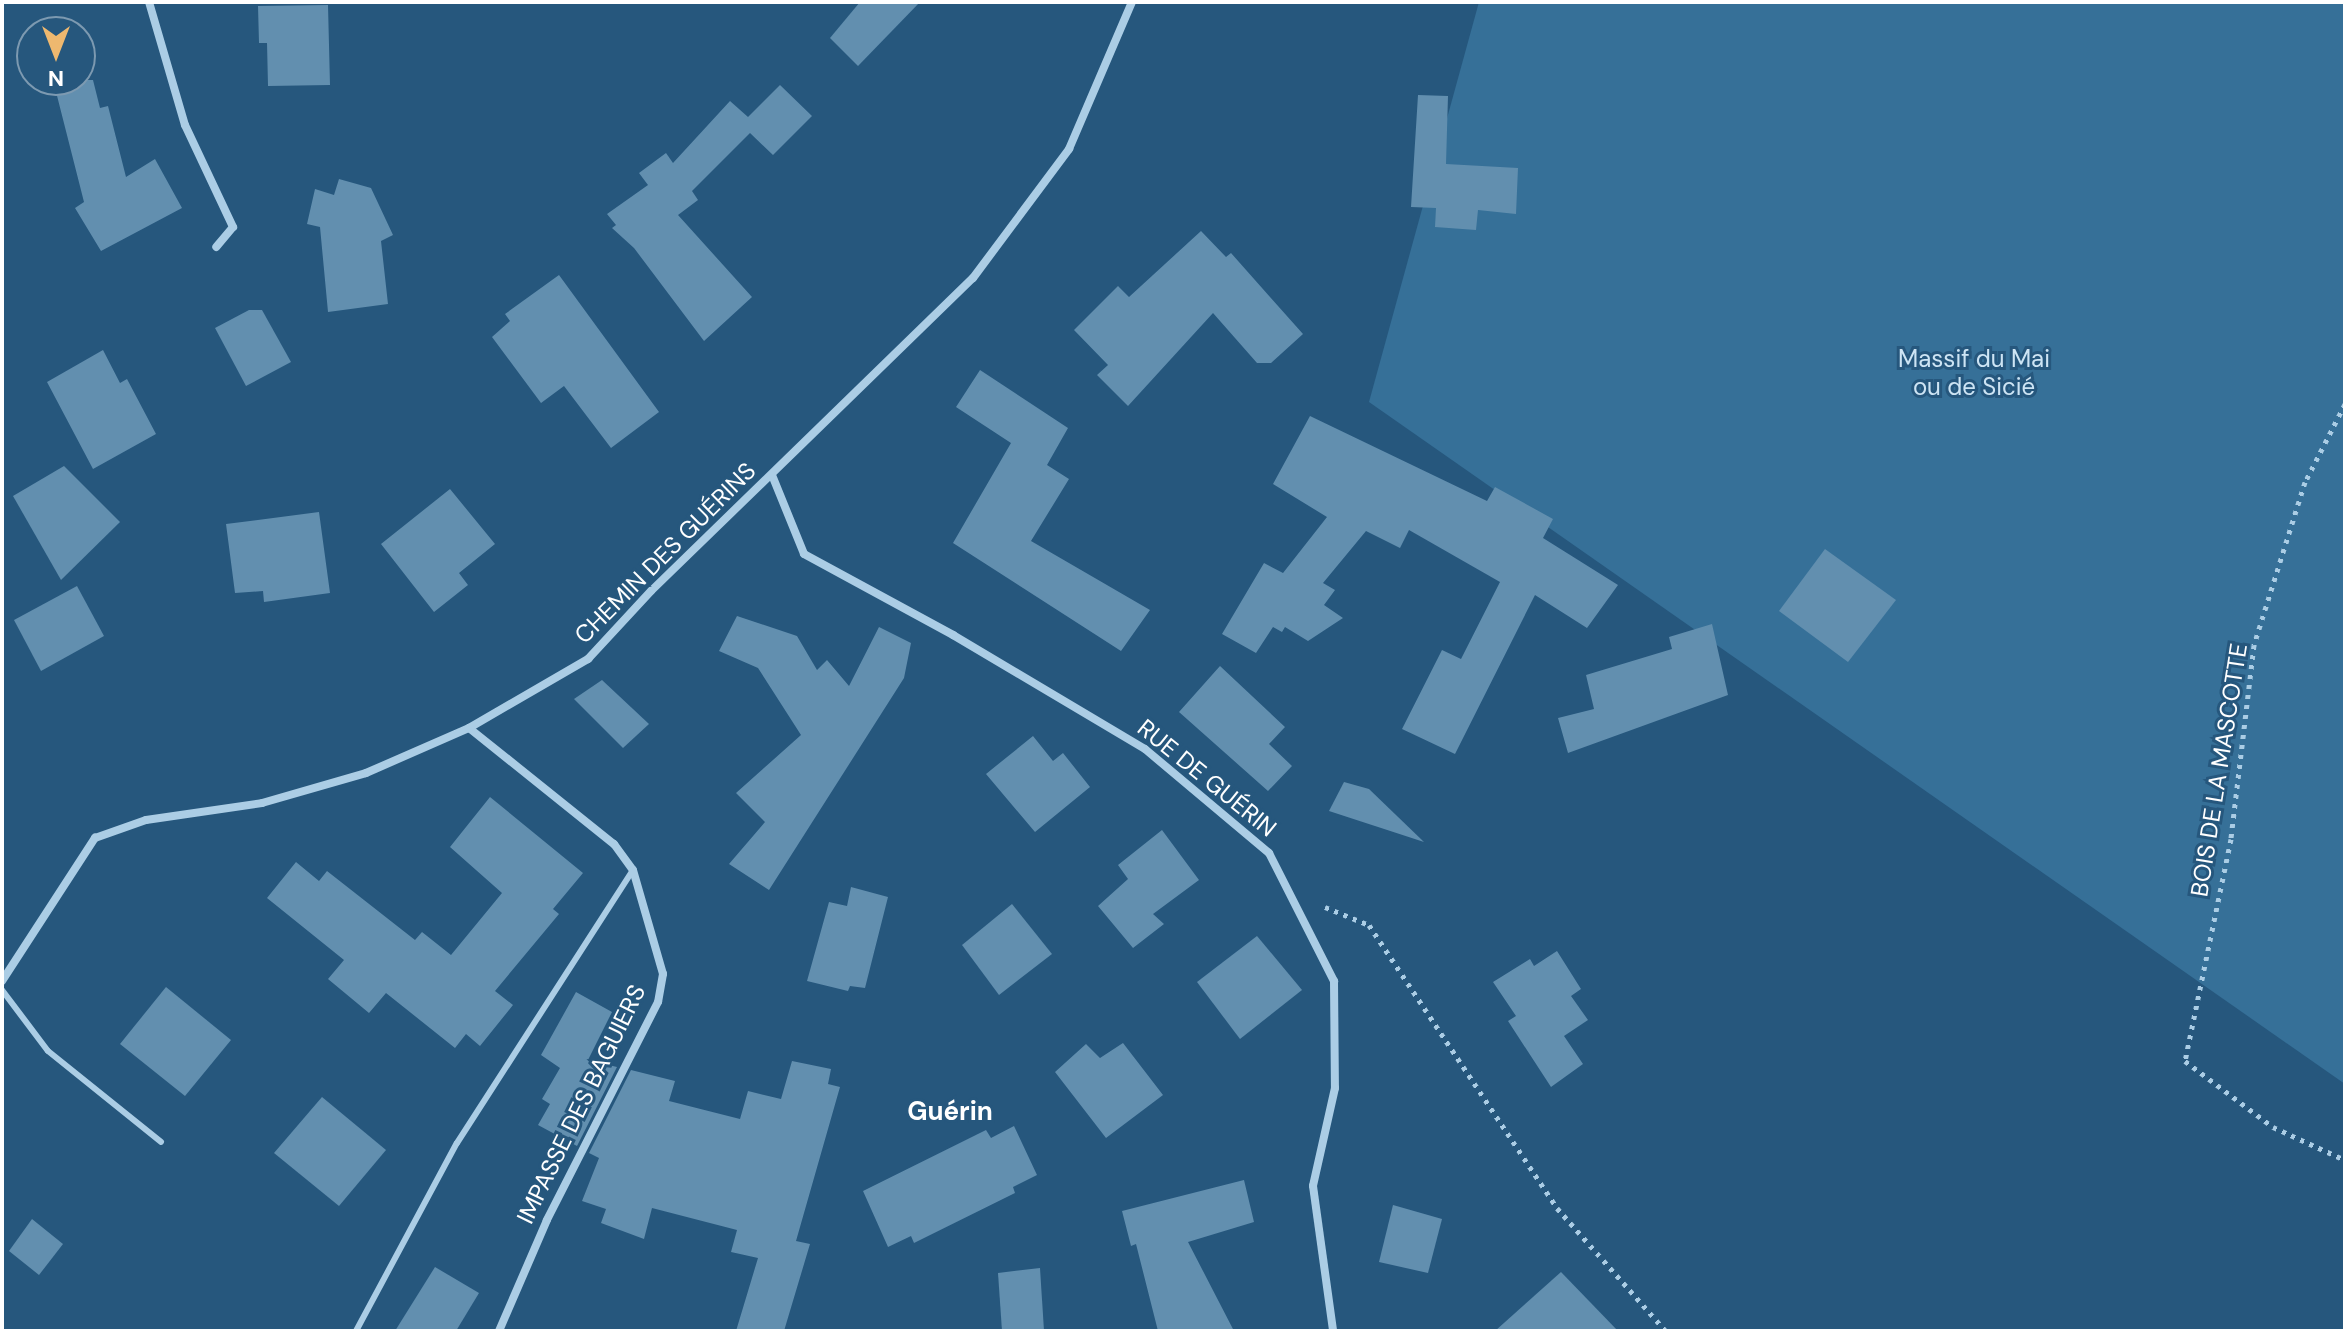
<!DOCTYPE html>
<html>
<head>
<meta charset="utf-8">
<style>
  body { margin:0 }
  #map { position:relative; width:2347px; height:1333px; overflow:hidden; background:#26577d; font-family:"DM Sans",sans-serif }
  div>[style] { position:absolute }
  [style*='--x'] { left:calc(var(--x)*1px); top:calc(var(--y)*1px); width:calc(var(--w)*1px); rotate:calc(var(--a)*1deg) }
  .green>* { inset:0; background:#367098 }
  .building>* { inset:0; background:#628faf }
  .path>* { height:5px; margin-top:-2.5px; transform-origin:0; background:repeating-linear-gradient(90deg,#abcde5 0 4px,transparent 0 10px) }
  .service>* { height:6px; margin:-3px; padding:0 3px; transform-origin:3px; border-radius:3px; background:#abcde5 }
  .minor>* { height:8px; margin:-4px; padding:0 4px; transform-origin:4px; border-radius:4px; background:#abcde5 }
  span { translate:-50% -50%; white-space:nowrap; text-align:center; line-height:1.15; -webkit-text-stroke:6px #26577d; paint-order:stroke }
  .park-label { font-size:24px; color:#cde4f4 }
  .street-label { font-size:24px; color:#fff }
  .neighbourhood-label { font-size:26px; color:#fff; font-weight:700 }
  .frame { position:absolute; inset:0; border:4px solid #fff; pointer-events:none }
  .north { position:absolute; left:16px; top:16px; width:80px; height:80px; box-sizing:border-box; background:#26577d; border:2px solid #7d9ab1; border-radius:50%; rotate:180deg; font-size:22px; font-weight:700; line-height:32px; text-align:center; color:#fff }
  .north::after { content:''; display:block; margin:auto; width:28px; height:36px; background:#eeb86f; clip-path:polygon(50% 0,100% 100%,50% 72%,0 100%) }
</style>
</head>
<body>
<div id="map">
  <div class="green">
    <i style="clip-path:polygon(1479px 2px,2345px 2px,2345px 1084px,1369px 402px)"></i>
  </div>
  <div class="building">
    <i style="clip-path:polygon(860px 2px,920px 2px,858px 66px,830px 38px)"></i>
    <i style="clip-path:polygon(328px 5px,330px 85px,268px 86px,267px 43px,259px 43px,258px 6px)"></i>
    <i style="clip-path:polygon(53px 80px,93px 80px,100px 108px,108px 106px,126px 177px,155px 159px,182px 208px,101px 251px,75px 208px,84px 202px)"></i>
    <i style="clip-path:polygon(780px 85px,812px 116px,773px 155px,750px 133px,692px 191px,698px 200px,678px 215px,752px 297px,704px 341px,634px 248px,612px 228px,616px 225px,607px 214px,648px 185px,639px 173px,666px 153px,673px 163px,730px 101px,748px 117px)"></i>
    <i style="clip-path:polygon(1418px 95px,1448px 96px,1446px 164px,1518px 168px,1516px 214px,1478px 210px,1476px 230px,1435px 227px,1436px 208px,1411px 207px)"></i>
    <i style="clip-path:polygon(339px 179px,371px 188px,393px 235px,381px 241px,388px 304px,328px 312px,320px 227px,307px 224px,315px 189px,334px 195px)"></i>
    <i style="clip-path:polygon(1201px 231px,1226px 257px,1231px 253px,1303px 334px,1271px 363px,1257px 363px,1213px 313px,1128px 406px,1097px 375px,1108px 365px,1074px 330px,1118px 286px,1129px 297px)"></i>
    <i style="clip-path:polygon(559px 275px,659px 412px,611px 448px,564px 386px,541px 403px,492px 337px,510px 321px,505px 314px)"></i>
    <i style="clip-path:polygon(249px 310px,262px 310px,291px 362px,246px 386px,215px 328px)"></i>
    <i style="clip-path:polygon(103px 350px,120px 383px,127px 379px,156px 434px,93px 469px,47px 382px)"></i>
    <i style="clip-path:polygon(980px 370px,1068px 428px,1047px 465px,1069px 479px,1031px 541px,1150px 610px,1121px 651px,953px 543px,1011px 443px,956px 407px)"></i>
    <i style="clip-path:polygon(1310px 416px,1487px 501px,1495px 487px,1553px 519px,1543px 538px,1618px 585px,1587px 628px,1535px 595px,1455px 754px,1402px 729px,1442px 650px,1461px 659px,1500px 582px,1409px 530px,1400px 548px,1366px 531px,1323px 583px,1335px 590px,1324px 605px,1343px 618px,1308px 641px,1285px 627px,1282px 632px,1273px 627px,1256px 653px,1222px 634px,1264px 563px,1283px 573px,1327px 517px,1273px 484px)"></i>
    <i style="clip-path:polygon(64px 466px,120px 522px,61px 580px,13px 496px)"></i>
    <i style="clip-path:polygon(450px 489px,495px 544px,459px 573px,468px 585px,434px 612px,381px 544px)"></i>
    <i style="clip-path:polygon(319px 512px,330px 593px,264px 602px,263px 591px,235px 593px,226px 524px)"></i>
    <i style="clip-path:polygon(1825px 549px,1896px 600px,1848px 662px,1779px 611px)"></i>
    <i style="clip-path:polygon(77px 586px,104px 636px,41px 671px,14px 620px)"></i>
    <i style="clip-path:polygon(737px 616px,797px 636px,817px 670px,827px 660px,849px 686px,879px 627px,911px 643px,904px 678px,769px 890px,729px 864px,765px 822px,736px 793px,801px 735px,758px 668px,719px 651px)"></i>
    <i style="clip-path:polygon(1712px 624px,1728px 695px,1568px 753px,1558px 718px,1594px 709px,1586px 675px,1672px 649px,1669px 637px)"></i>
    <i style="clip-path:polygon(1220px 666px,1285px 727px,1269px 744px,1292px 766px,1268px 791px,1179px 712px)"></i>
    <i style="clip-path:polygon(602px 680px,649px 724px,623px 748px,574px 699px)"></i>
    <i style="clip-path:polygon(1033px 736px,1053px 761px,1063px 753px,1090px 787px,1035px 832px,986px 774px)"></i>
    <i style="clip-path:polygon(1344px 782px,1369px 789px,1424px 842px,1329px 811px)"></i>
    <i style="clip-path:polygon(490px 797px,583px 873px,553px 909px,559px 914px,495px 991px,513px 1005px,480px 1046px,466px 1034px,455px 1048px,386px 993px,369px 1013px,328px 979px,344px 960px,267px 898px,296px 862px,319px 881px,327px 871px,415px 940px,422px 932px,451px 955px,502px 893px,450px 847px)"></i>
    <i style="clip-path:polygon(1162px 830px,1199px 880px,1153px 914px,1164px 924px,1133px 948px,1098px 906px,1128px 879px,1118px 865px)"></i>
    <i style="clip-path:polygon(851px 887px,888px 897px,865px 988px,850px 986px,848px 991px,807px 981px,829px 902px,847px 906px)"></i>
    <i style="clip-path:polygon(1012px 904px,1052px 954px,999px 995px,962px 945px)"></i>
    <i style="clip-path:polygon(1257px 936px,1302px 990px,1240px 1039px,1197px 982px)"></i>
    <i style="clip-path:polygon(1557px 951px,1581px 989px,1571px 996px,1588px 1020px,1564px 1036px,1583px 1064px,1551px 1087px,1508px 1021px,1516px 1016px,1493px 982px,1530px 959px,1534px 966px)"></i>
    <i style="clip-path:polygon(166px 987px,231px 1040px,185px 1096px,120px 1044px)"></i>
    <i style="clip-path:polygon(576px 992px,612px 1012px,588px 1060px,617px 1067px,577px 1146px,538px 1125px,550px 1104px,542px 1099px,560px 1068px,541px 1055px)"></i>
    <i style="clip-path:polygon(1123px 1043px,1163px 1095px,1106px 1138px,1055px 1072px,1086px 1044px,1100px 1058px)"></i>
    <i style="clip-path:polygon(792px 1061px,831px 1069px,828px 1084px,840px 1087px,796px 1241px,810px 1244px,784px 1331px,736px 1331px,758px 1258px,731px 1252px,737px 1230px,652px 1208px,644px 1239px,601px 1223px,606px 1209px,582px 1201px,599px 1158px,589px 1153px,631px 1070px,675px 1081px,669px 1101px,740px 1119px,748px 1091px,781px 1099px)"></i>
    <i style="clip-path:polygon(322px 1097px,386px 1150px,339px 1206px,274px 1153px)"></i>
    <i style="clip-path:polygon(1014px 1126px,1037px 1175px,1013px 1187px,1015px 1193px,914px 1243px,911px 1236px,888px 1247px,863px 1191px,986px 1130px,991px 1138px)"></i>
    <i style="clip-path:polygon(1244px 1180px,1254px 1222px,1188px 1242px,1234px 1331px,1158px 1331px,1136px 1244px,1131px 1246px,1122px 1211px)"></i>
    <i style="clip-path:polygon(1393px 1205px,1442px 1219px,1428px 1273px,1379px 1262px)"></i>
    <i style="clip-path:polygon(32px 1219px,63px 1244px,39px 1275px,9px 1251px)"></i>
    <i style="clip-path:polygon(435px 1267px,479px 1293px,456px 1331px,395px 1331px)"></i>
    <i style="clip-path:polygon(1040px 1268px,1044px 1331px,1002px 1331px,998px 1273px)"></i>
    <i style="clip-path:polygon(1561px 1272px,1618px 1331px,1495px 1331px)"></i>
  </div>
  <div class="path">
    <i style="--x:2345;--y:404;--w:88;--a:117.1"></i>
    <i style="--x:2305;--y:482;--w:171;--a:107.4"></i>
    <i style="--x:2254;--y:645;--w:195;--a:96.8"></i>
    <i style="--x:2231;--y:839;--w:227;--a:101.7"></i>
    <i style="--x:2185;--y:1061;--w:110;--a:36.9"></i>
    <i style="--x:2273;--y:1127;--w:79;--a:24.6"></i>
    <i style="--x:1325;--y:907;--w:48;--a:22.2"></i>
    <i style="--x:1369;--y:925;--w:340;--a:56.4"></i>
    <i style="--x:1557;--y:1208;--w:164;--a:48.5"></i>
  </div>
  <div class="service">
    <i style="--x:2;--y:990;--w:76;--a:53"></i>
    <i style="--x:48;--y:1051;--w:145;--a:38.8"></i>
    <i style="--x:356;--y:1331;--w:213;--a:-61.8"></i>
    <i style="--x:457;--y:1143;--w:325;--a:-57.2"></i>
  </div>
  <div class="minor">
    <i style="--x:149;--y:2;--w:128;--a:73.7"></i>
    <i style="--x:185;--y:125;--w:113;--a:64.8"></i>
    <i style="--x:233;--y:227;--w:26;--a:130"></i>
    <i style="--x:772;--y:475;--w:85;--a:67.9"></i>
    <i style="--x:804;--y:554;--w:170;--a:28.5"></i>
    <i style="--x:953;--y:635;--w:223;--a:30.7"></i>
    <i style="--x:1145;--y:749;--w:162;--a:40"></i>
    <i style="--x:1269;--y:853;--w:144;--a:63.1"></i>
    <i style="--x:1334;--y:981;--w:107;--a:89.5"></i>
    <i style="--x:1335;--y:1088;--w:100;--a:102.7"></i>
    <i style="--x:1313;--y:1186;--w:146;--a:82.1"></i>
    <i style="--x:469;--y:728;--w:186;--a:38.7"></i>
    <i style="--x:614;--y:844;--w:32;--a:54"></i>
    <i style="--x:633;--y:870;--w:108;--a:73.9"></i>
    <i style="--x:663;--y:974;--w:28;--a:100"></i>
    <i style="--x:658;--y:1002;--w:245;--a:117"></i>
    <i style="--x:547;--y:1220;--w:121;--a:113.4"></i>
    <i style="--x:2;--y:981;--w:171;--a:-57"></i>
    <i style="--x:95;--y:838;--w:54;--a:-19.4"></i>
    <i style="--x:146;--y:820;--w:117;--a:-8.3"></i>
    <i style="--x:262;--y:803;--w:108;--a:-16.1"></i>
    <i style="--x:366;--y:773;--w:112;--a:-23.6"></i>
    <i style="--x:469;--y:728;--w:138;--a:-30.1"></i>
    <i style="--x:588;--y:659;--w:93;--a:-47.2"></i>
    <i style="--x:651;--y:591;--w:449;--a:-44.2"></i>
    <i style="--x:973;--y:278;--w:161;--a:-53.3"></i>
    <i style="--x:1069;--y:149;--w:160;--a:-66.8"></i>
  </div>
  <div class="park-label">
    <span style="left:1974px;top:373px">Massif du Mai<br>ou de Sicié</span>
  </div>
  <div class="street-label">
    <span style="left:665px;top:553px;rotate:-45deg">CHEMIN DES GUÉRINS</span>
    <span style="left:2219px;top:770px;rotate:-81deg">BOIS DE LA MASCOTTE</span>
    <span style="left:1207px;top:778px;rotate:39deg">RUE DE GUÉRIN</span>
    <span style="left:581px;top:1104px;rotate:-64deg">IMPASSE DES BAGUIERS</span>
  </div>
  <div class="neighbourhood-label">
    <span style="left:950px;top:1112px">Guérin</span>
  </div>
  <div class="frame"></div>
  <div class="north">N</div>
</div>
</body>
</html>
